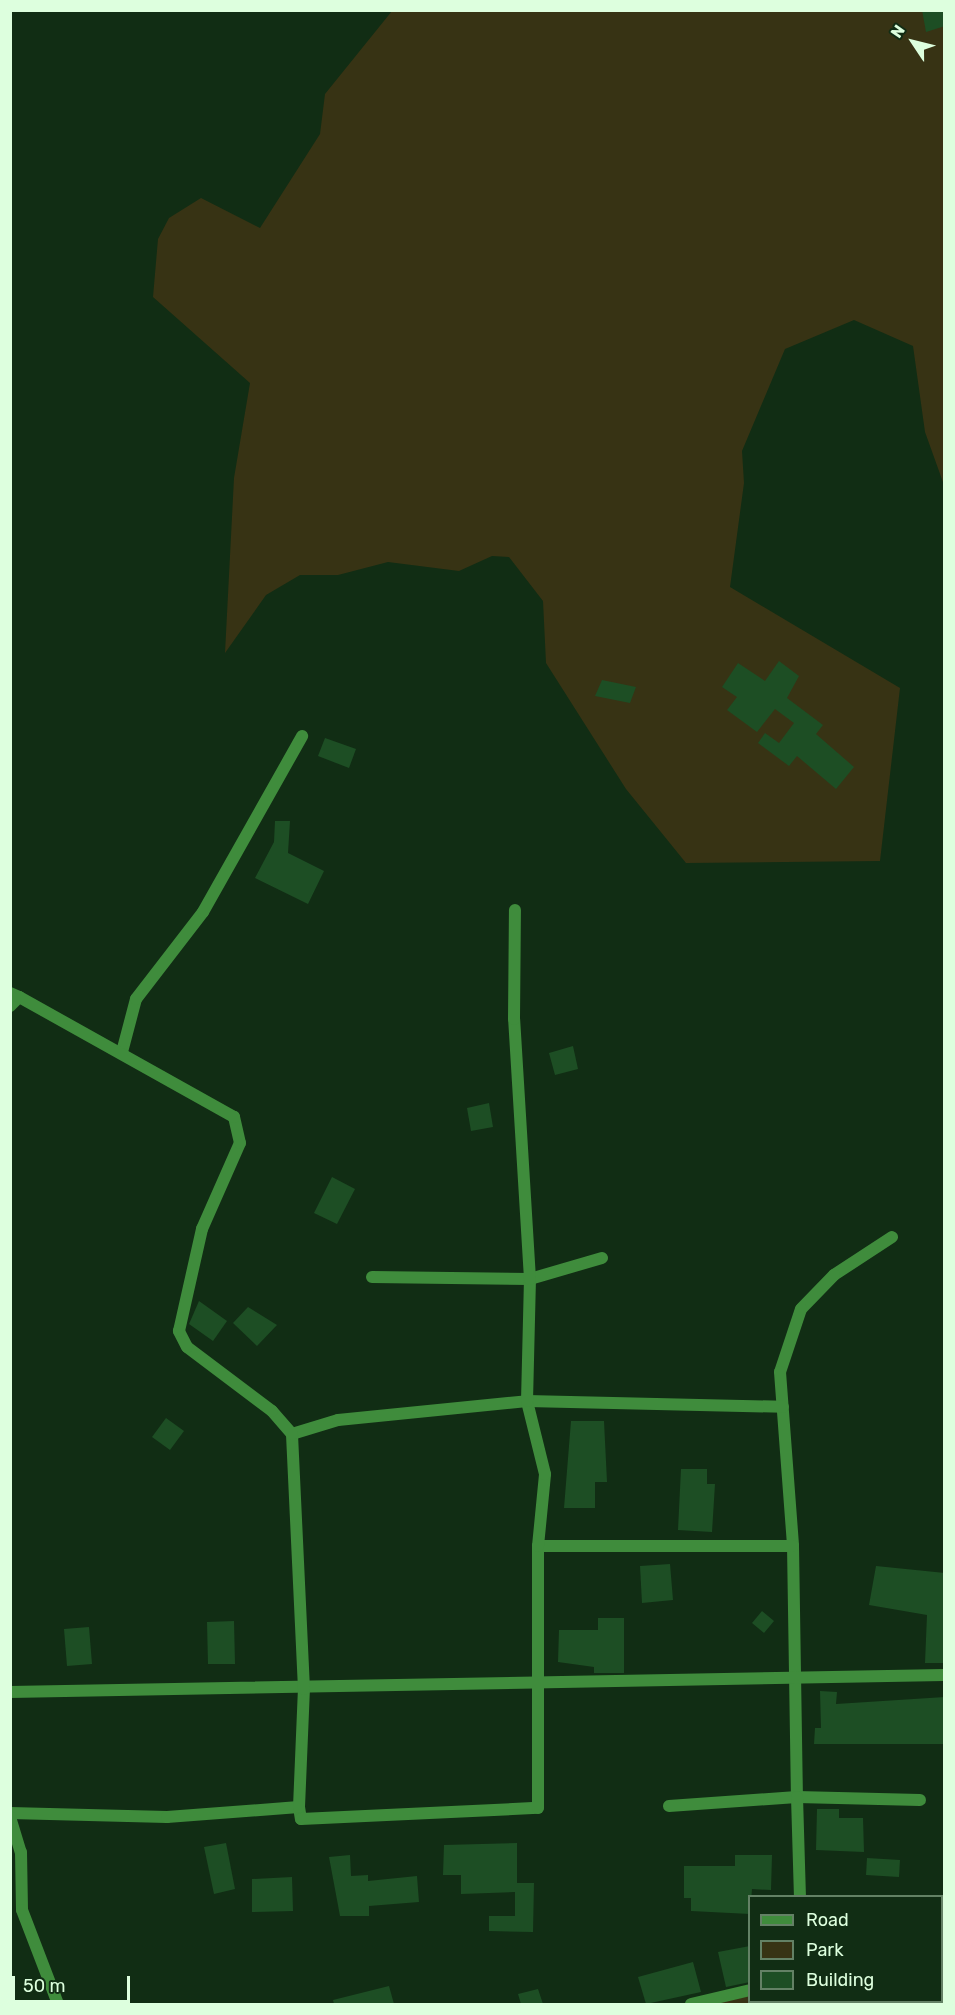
<!DOCTYPE html>
<html>
<head>
<meta charset="utf-8">
<style>
  body { margin:0 }
  #map { position:relative; width:955px; height:2015px; overflow:hidden; background:#112d14; font-family:Rubik,sans-serif }
  div>[style] { position:absolute }
  [style*='--x'] { left:calc(var(--x)*1px); top:calc(var(--y)*1px); width:calc(var(--w)*1px); rotate:calc(var(--a)*1deg) }
  .green>* { inset:0; background:#373314 }
  .building>* { inset:0; background:#1d4e24 }
  .minor>* { height:12px; margin:-6px; padding:0 6px; transform-origin:6px; border-radius:6px; background:#3f8c3c }
  span { translate:-50% -50%; white-space:nowrap; text-align:center; line-height:1.15; -webkit-text-stroke:6px #112d14; paint-order:stroke }
  .frame { position:absolute; inset:0; border:12px solid #ddffde; pointer-events:none }
  .legend { position:absolute; left:748px; top:1895px; width:195px; height:108px; box-sizing:border-box; background:#112d14; border:2px solid #638165; margin:0; padding:8px 10px; list-style:none; font-size:18px; color:#ddffde }
  .legend li { display:flex; align-items:center; gap:12px; height:30px }
  .legend b { width:30px; border:2px solid #638165 }
  .north { position:absolute; left:883px; top:12px; width:60px; height:60px; -webkit-text-stroke:4px #112d14; paint-order:stroke; rotate:305deg; font-size:16px; font-weight:700; line-height:24px; text-align:center; color:#ddffde }
  .north::after { content:''; display:block; margin:auto; width:21px; height:27px; background:#ddffde; clip-path:polygon(50% 0,100% 100%,50% 72%,0 100%) }
  .scale { position:absolute; left:12px; top:1976px; width:118px; height:27px; box-sizing:border-box; border:3px solid #ddffde; border-top:0; padding-left:8px; font-size:18px; line-height:21px; white-space:nowrap; color:#ddffde; -webkit-text-stroke:4px #112d14; paint-order:stroke }
</style>
</head>
<body>
<div id="map">
  <div class="green">
    <i style="clip-path:polygon(392px 11px,944px 11px,944px 485px,925px 432px,913px 346px,854px 320px,785px 349px,742px 451px,744px 483px,730px 587px,900px 688px,880px 861px,686px 863px,626px 789px,546px 663px,543px 601px,509px 557px,492px 556px,459px 571px,388px 562px,338px 575px,300px 575px,266px 595px,225px 653px,234px 478px,250px 383px,153px 297px,158px 239px,169px 218px,201px 198px,260px 228px,320px 134px,325px 94px)"></i>
    <i style="clip-path:polygon(944px 1926px,944px 2004px,701px 2004px,749px 1990px,750px 2002px,942px 2002px)"></i>
  </div>
  <div class="building">
    <i style="clip-path:polygon(922px 10px,945px 10px,945px 26px,926px 32px)"></i>
    <i style="clip-path:polygon(779px 661px,799px 676px,787px 698px,823px 725px,816px 734px,854px 767px,836px 789px,797px 756px,789px 766px,758px 743px,765px 733px,779px 743px,794px 723px,775px 709px,757px 732px,727px 710px,737px 697px,722px 687px,738px 663px,765px 681px)"></i>
    <i style="clip-path:polygon(602px 680px,636px 687px,630px 703px,595px 696px)"></i>
    <i style="clip-path:polygon(325px 738px,356px 749px,349px 768px,318px 756px)"></i>
    <i style="clip-path:polygon(275px 821px,290px 821px,288px 853px,324px 871px,308px 904px,255px 878px,274px 842px)"></i>
    <i style="clip-path:polygon(573px 1046px,578px 1069px,555px 1075px,549px 1053px)"></i>
    <i style="clip-path:polygon(489px 1103px,493px 1127px,471px 1131px,467px 1108px)"></i>
    <i style="clip-path:polygon(332px 1177px,355px 1189px,337px 1224px,314px 1213px)"></i>
    <i style="clip-path:polygon(199px 1301px,227px 1321px,213px 1341px,189px 1324px)"></i>
    <i style="clip-path:polygon(248px 1307px,277px 1325px,257px 1346px,233px 1323px)"></i>
    <i style="clip-path:polygon(166px 1418px,184px 1431px,170px 1450px,152px 1437px)"></i>
    <i style="clip-path:polygon(571px 1421px,604px 1421px,607px 1482px,595px 1482px,595px 1508px,564px 1508px)"></i>
    <i style="clip-path:polygon(681px 1469px,707px 1469px,707px 1484px,715px 1484px,712px 1532px,678px 1530px)"></i>
    <i style="clip-path:polygon(670px 1564px,673px 1600px,642px 1603px,640px 1566px)"></i>
    <i style="clip-path:polygon(876px 1566px,945px 1573px,945px 1663px,925px 1663px,927px 1615px,869px 1605px)"></i>
    <i style="clip-path:polygon(762px 1611px,774px 1621px,764px 1633px,752px 1623px)"></i>
    <i style="clip-path:polygon(598px 1618px,624px 1618px,624px 1673px,594px 1673px,594px 1667px,558px 1662px,559px 1630px,598px 1630px)"></i>
    <i style="clip-path:polygon(234px 1621px,235px 1664px,208px 1664px,207px 1622px)"></i>
    <i style="clip-path:polygon(89px 1627px,92px 1664px,67px 1666px,64px 1629px)"></i>
    <i style="clip-path:polygon(820px 1691px,837px 1692px,836px 1704px,945px 1697px,945px 1744px,814px 1744px,815px 1728px,821px 1728px)"></i>
    <i style="clip-path:polygon(817px 1809px,839px 1809px,839px 1818px,863px 1818px,864px 1852px,816px 1850px)"></i>
    <i style="clip-path:polygon(226px 1843px,235px 1889px,214px 1894px,204px 1847px)"></i>
    <i style="clip-path:polygon(517px 1843px,517px 1883px,534px 1883px,533px 1932px,489px 1931px,489px 1916px,515px 1916px,515px 1892px,461px 1894px,461px 1875px,443px 1875px,444px 1845px)"></i>
    <i style="clip-path:polygon(350px 1855px,351px 1876px,368px 1875px,368px 1881px,417px 1876px,419px 1902px,369px 1906px,369px 1916px,340px 1916px,329px 1857px)"></i>
    <i style="clip-path:polygon(735px 1855px,772px 1855px,771px 1890px,752px 1889px,750px 1914px,691px 1911px,691px 1898px,684px 1898px,684px 1866px,735px 1866px)"></i>
    <i style="clip-path:polygon(867px 1858px,900px 1860px,899px 1877px,866px 1875px)"></i>
    <i style="clip-path:polygon(292px 1877px,293px 1911px,252px 1912px,252px 1879px)"></i>
    <i style="clip-path:polygon(750px 1946px,750px 1982px,726px 1987px,718px 1952px)"></i>
    <i style="clip-path:polygon(693px 1962px,701px 1992px,646px 2004px,638px 1977px)"></i>
    <i style="clip-path:polygon(389px 1986px,394px 2004px,334px 2004px,333px 2000px)"></i>
    <i style="clip-path:polygon(538px 1989px,543px 2004px,521px 2004px,518px 1994px)"></i>
  </div>
  <div class="minor">
    <i style="--x:10;--y:993;--w:10;--a:24"></i>
    <i style="--x:19;--y:997;--w:13;--a:135"></i>
    <i style="--x:122;--y:1052;--w:55;--a:-75.2"></i>
    <i style="--x:136;--y:999;--w:110;--a:-52.4"></i>
    <i style="--x:203;--y:912;--w:202;--a:-60.6"></i>
    <i style="--x:892;--y:1237;--w:69;--a:146.8"></i>
    <i style="--x:834;--y:1275;--w:47;--a:134.1"></i>
    <i style="--x:801;--y:1309;--w:66;--a:108.4"></i>
    <i style="--x:780;--y:1372;--w:174;--a:85.7"></i>
    <i style="--x:793;--y:1546;--w:251;--a:89.1"></i>
    <i style="--x:797;--y:1797;--w:123;--a:1.4"></i>
    <i style="--x:372;--y:1277;--w:158;--a:0.7"></i>
    <i style="--x:530;--y:1279;--w:75;--a:-16.3"></i>
    <i style="--x:292;--y:1434;--w:48;--a:-16.9"></i>
    <i style="--x:338;--y:1420;--w:190;--a:-5.7"></i>
    <i style="--x:527;--y:1401;--w:256;--a:1.3"></i>
    <i style="--x:538;--y:1546;--w:255;--a:0"></i>
    <i style="--x:10;--y:1692;--w:934;--a:-1.04"></i>
    <i style="--x:669;--y:1806;--w:128;--a:-4"></i>
    <i style="--x:797;--y:1797;--w:99;--a:88.3"></i>
    <i style="--x:299;--y:1807;--w:12;--a:81"></i>
    <i style="--x:301;--y:1819;--w:237;--a:-2.7"></i>
    <i style="--x:538;--y:1808;--w:262;--a:-90"></i>
    <i style="--x:538;--y:1546;--w:72;--a:-84.4"></i>
    <i style="--x:545;--y:1474;--w:75;--a:-103.9"></i>
    <i style="--x:527;--y:1401;--w:122;--a:-88.6"></i>
    <i style="--x:530;--y:1279;--w:260;--a:-93.5"></i>
    <i style="--x:514;--y:1019;--w:109;--a:-89.5"></i>
    <i style="--x:10;--y:1813;--w:157;--a:1.5"></i>
    <i style="--x:167;--y:1817;--w:132;--a:-4.3"></i>
    <i style="--x:299;--y:1807;--w:118;--a:-87.6"></i>
    <i style="--x:304;--y:1689;--w:255;--a:-92.7"></i>
    <i style="--x:292;--y:1434;--w:30;--a:-131"></i>
    <i style="--x:272;--y:1411;--w:106;--a:-143"></i>
    <i style="--x:187;--y:1347;--w:18;--a:-117"></i>
    <i style="--x:179;--y:1331;--w:105;--a:-77.3"></i>
    <i style="--x:202;--y:1229;--w:94;--a:-66.2"></i>
    <i style="--x:240;--y:1143;--w:27;--a:-103"></i>
    <i style="--x:234;--y:1117;--w:246;--a:-150.8"></i>
    <i style="--x:10;--y:1817;--w:37;--a:73"></i>
    <i style="--x:21;--y:1852;--w:58;--a:89"></i>
    <i style="--x:22;--y:1910;--w:101;--a:69"></i>
    <i style="--x:691;--y:2004;--w:61;--a:-13.3"></i>
  </div>
  <div class="frame"></div>
  <ul class="legend">
  <li><b style="height:8px;background:#3f8c3c"></b>Road</li>
  <li><b style="height:16px;background:#373314"></b>Park</li>
  <li><b style="height:16px;background:#1d4e24"></b>Building</li>
  </ul>
  <div class="north">N</div>
  <div class="scale">50 m</div>
</div>
</body>
</html>
